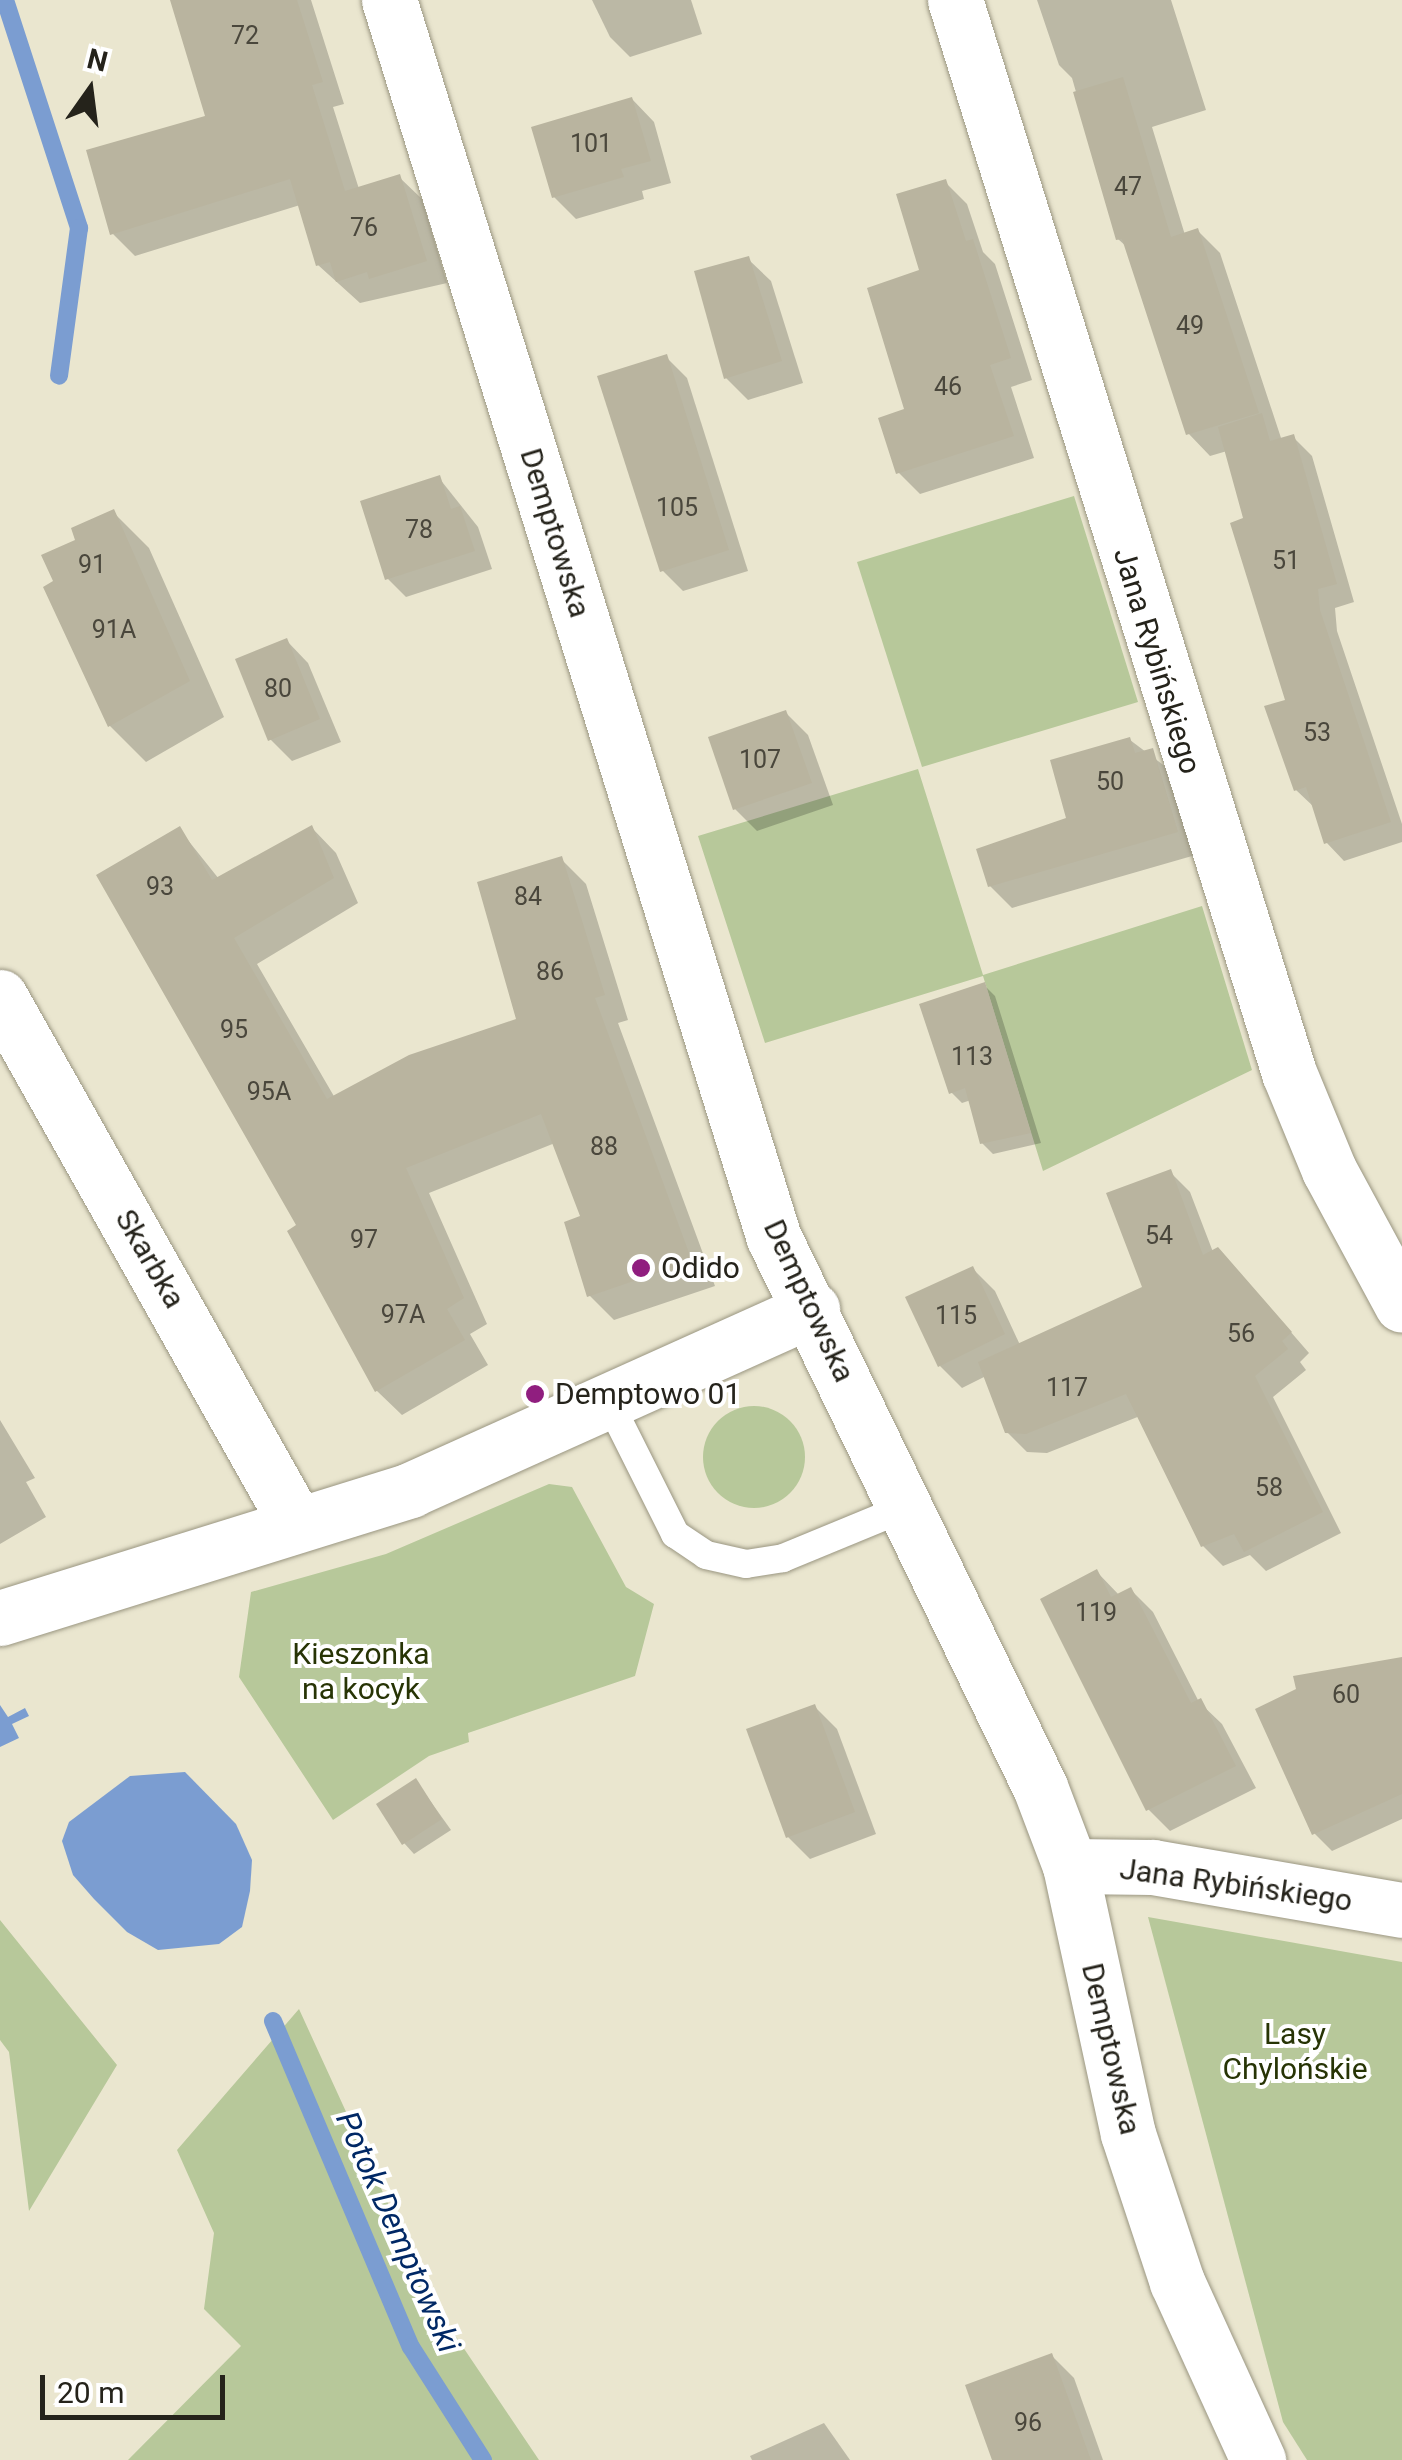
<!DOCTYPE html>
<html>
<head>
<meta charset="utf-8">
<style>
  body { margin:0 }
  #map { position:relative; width:1402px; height:2460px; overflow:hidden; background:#eae6cf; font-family:Roboto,sans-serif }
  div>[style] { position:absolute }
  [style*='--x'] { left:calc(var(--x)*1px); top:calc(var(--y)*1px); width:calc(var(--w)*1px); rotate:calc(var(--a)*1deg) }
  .green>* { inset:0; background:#b7c89a }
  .round { border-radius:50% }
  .water>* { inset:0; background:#7b9dd1 }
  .shadow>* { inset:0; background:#0003 }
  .stream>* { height:18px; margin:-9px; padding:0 9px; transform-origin:9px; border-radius:9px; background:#7b9dd1 }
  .building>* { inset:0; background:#b9b49f }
  .roads { filter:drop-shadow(0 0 2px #9a9681) drop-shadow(0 0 2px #9a9681) }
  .service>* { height:28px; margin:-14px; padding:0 14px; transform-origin:14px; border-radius:14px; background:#fff }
  .minor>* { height:55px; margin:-27.5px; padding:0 27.5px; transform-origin:27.5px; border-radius:27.5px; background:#fff }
  .dots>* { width:28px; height:28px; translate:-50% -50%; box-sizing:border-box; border:5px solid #fff; border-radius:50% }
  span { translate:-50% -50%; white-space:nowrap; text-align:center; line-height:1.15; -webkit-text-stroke:8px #fff; paint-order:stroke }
  .number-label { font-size:25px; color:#4a473c }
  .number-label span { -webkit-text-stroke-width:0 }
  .street-label { font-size:30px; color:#25231b }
  .poi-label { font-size:30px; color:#25231b }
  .left { translate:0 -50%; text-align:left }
  .park-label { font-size:30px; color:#273405 }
  .water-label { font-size:32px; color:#002865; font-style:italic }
  .north { position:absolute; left:40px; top:40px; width:100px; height:100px; -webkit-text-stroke:8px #fff; paint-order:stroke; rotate:14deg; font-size:28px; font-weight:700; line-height:40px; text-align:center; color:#25231b }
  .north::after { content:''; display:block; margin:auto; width:35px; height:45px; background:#25231b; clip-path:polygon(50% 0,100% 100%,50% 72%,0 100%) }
  .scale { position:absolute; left:40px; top:2375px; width:185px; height:45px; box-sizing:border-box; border:5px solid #25231b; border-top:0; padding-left:12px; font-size:30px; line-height:35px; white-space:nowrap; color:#25231b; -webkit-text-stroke:8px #fff; paint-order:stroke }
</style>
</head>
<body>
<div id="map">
  <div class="green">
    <i style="clip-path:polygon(1074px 496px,1138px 702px,922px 767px,857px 562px)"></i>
    <i style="clip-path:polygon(918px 769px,983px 975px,1202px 906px,1252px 1070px,1043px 1171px,983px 976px,765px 1043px,698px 836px)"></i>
    <i class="round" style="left:703px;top:1406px;width:102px;height:102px"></i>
    <i style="clip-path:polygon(549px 1484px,572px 1487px,626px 1587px,654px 1604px,635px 1676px,468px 1733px,469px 1742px,429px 1756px,333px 1820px,239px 1677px,251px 1592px,386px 1554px)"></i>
    <i style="clip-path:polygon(1148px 1917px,1402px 1962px,1402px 2460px,1307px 2460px,1283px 2422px)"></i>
    <i style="clip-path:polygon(0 1920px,117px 2065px,29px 2211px,9px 2052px,0 2040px)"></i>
    <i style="clip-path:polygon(299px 2009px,434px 2304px,539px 2460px,128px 2460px,241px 2346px,204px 2309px,214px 2233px,177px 2150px)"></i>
  </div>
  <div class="water">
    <i style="clip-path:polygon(0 1705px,8px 1717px,25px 1708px,29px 1716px,12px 1724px,19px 1738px,0 1747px)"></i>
    <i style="clip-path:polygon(185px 1772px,236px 1824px,252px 1860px,250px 1891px,242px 1927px,219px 1944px,158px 1950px,127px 1932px,94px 1899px,73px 1875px,62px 1841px,69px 1822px,130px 1776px)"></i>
  </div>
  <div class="shadow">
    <i style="clip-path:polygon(173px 0,311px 0,344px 104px,333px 107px,359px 189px,399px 177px,422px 199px,447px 283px,360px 303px,318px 265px,300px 205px,135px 256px,113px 234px,209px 118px)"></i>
    <i style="clip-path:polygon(592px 0,691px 0,702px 34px,630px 57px,610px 37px)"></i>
    <i style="clip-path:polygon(1037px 0,1171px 0,1206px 110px,1152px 127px,1185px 235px,1198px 231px,1220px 253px,1282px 441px,1293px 437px,1312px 456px,1354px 602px,1335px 608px,1337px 631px,1402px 824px,1402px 842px,1344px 861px,1326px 842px,1315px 808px,1296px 790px,1289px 701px,1227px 451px,1210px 456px,1188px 433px,1128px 248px,1118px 239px,1072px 78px,1059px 65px)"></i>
    <i style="clip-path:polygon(632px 99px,654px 122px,671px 183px,642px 191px,644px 199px,576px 219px,554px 197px)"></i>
    <i style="clip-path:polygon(945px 182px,967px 204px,983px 252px,995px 264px,1032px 380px,1011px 387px,1034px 458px,920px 494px,898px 472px,922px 272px)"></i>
    <i style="clip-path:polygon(748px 259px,771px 281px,803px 383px,748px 400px,726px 378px)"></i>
    <i style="clip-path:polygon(666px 357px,687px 378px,748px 571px,683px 591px,662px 570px)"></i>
    <i style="clip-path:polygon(439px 478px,478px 527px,492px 569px,406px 597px,388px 579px)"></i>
    <i style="clip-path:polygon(113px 512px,149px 548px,224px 717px,146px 762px,110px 726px,46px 588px,57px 582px,79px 541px)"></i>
    <i style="clip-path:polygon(286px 640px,308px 663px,341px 742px,292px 761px,270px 739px)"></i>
    <i style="clip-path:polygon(786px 713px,808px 735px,833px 805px,757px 831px,735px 809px)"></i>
    <i style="clip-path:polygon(1130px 740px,1174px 773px,1199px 854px,1012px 908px,990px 886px,1070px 819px)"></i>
    <i style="clip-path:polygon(312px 828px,336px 853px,358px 903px,257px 964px,335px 1098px,519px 1021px,561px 859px,586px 884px,628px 1020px,618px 1023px,715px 1286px,614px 1320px,589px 1295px,584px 1218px,555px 1143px,429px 1193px,487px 1324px,470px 1334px,488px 1365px,402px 1415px,377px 1391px,299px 1226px,179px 829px,219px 879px)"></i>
    <i style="clip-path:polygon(984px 985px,995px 996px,1041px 1143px,993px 1154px,982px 1143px,971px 1100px,962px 1103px,951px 1092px)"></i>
    <i style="clip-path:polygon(1170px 1172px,1190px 1192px,1213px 1252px,1237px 1270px,1309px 1353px,1300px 1362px,1306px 1370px,1273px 1397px,1341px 1533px,1266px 1571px,1250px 1555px,1223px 1566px,1203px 1546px,1140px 1416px,1047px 1453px,1027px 1452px,1007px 1432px,986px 1376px,962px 1388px,940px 1366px,973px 1269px,995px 1291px,1020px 1345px,1145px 1288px)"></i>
    <i style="clip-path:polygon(0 1420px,35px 1478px,26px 1482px,46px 1517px,0 1544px)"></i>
    <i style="clip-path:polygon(1097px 1572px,1120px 1596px,1131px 1590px,1153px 1612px,1199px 1702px,1222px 1724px,1256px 1788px,1170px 1831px,1148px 1809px)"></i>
    <i style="clip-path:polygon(1402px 1678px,1402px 1819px,1332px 1851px,1315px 1834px,1299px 1691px)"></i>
    <i style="clip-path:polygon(815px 1707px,837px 1729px,876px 1834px,810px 1859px,788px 1837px)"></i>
    <i style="clip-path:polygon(416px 1781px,451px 1830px,414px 1854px,404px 1843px)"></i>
    <i style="clip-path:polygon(1052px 2356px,1074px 2378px,1103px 2460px,997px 2460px)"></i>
    <i style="clip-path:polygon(824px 2423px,850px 2460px,752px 2460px,750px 2456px)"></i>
  </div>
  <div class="stream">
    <i style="--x:5;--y:0;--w:240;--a:72"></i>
    <i style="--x:79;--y:228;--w:149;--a:97.7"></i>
    <i style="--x:273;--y:2021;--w:354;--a:67.1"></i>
    <i style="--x:411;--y:2347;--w:134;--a:57.5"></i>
  </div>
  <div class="building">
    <i style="clip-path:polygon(170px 0,297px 0,323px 82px,312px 85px,345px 191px,400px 174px,427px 261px,369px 279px,367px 272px,336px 282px,330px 262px,316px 266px,290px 179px,110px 235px,86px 150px,205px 116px)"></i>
    <i style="clip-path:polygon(1123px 77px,1171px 237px,1198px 228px,1259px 413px,1186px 435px,1122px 239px,1116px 240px,1073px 92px)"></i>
    <i style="clip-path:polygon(632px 97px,651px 161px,621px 169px,624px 177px,552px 198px,531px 127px)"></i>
    <i style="clip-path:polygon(946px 179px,966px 241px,973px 239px,1011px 358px,990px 365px,1014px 436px,896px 474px,878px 418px,904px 409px,867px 288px,919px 270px,896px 194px)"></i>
    <i style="clip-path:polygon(749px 256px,782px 361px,724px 379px,694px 271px)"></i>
    <i style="clip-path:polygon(667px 354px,729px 550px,660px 572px,597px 376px)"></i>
    <i style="clip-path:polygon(1262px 413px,1270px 441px,1294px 434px,1337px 584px,1318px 589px,1320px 610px,1391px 822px,1324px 844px,1306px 787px,1294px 791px,1264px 706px,1285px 700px,1230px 523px,1243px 518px,1218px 427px)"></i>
    <i style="clip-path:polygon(440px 475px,451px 509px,460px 506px,475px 551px,385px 580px,360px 501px)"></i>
    <i style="clip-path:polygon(114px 509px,190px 681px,108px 727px,43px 587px,53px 581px,41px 555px,75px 540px,71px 528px)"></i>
    <i style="clip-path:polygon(287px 638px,320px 719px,268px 741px,235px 659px)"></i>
    <i style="clip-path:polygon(786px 710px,812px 783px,733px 810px,708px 737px)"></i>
    <i style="clip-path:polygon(1130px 737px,1135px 753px,1153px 748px,1178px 832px,988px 887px,976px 849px,1066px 818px,1050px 760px)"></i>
    <i style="clip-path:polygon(312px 825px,334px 878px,234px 938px,327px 1099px,409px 1055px,516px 1019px,477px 882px,562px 856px,605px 995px,595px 998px,692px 1261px,587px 1297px,564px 1222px,580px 1216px,541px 1114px,406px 1168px,464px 1298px,447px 1309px,465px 1340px,375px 1392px,287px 1231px,296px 1225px,96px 875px,180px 826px,212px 880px)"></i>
    <i style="clip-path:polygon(985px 982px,1031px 1133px,980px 1144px,965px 1088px,949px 1094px,919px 1004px)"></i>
    <i style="clip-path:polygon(1171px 1169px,1203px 1255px,1218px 1247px,1292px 1332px,1282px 1341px,1288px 1349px,1255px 1376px,1323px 1512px,1244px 1552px,1234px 1534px,1201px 1547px,1126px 1394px,1026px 1434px,1005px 1433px,978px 1362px,1142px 1287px,1106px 1193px)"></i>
    <i style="clip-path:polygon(973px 1266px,1005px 1334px,938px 1367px,905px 1297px)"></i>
    <i style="clip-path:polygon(1097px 1569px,1111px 1597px,1131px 1587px,1191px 1703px,1201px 1698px,1236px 1766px,1146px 1811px,1040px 1599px)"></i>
    <i style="clip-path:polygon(1402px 1657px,1402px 1794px,1312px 1835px,1255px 1709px,1296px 1689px,1293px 1676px)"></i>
    <i style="clip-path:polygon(815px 1704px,855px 1812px,786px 1838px,746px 1729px)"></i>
    <i style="clip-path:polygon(416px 1778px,442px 1819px,402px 1845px,376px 1804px)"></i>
    <i style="clip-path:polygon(1052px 2353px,1091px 2460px,992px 2460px,965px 2385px)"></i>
  </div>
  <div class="roads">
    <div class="service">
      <i style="--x:608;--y:1400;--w:150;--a:63.4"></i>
      <i style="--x:675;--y:1534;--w:37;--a:34"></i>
      <i style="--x:706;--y:1555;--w:41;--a:12.7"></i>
      <i style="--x:746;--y:1564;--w:37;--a:-9"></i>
      <i style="--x:783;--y:1558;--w:134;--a:-22.4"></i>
    </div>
    <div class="minor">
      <i style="--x:389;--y:0;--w:1296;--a:72.73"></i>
      <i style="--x:774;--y:1238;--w:610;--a:64.15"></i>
      <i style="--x:1040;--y:1787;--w:85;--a:69.2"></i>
      <i style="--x:1070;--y:1866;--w:274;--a:77.8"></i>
      <i style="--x:1128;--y:2134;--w:156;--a:71.7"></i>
      <i style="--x:1177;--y:2282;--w:196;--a:65.5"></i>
      <i style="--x:955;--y:0;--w:1124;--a:72.71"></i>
      <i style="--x:1289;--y:1073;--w:105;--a:67.6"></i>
      <i style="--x:1329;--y:1170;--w:153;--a:61.6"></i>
      <i style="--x:0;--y:997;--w:604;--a:60.63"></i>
      <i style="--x:0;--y:1618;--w:430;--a:-17.3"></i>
      <i style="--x:410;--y:1490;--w:441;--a:-24.2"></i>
      <i style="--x:1070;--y:1866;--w:83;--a:0.7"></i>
      <i style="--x:1153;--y:1867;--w:253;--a:9.8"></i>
    </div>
  </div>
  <div class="dots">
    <i style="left:641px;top:1268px;background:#901e7f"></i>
    <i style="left:535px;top:1394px;background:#901e7f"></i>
  </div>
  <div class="number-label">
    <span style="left:245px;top:36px">72</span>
    <span style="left:591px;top:144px">101</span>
    <span style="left:1128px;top:187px">47</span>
    <span style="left:364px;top:228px">76</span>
    <span style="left:1190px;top:326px">49</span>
    <span style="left:948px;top:387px">46</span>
    <span style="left:677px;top:508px">105</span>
    <span style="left:419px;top:530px">78</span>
    <span style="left:1286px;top:561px">51</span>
    <span style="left:92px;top:565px">91</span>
    <span style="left:114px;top:630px">91A</span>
    <span style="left:278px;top:689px">80</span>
    <span style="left:1317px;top:733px">53</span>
    <span style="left:760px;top:760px">107</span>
    <span style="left:1110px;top:782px">50</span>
    <span style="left:160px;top:887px">93</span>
    <span style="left:528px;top:897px">84</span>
    <span style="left:550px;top:972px">86</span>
    <span style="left:234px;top:1030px">95</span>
    <span style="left:972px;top:1057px">113</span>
    <span style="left:269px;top:1092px">95A</span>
    <span style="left:604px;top:1147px">88</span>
    <span style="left:1159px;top:1236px">54</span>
    <span style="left:364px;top:1240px">97</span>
    <span style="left:403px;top:1315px">97A</span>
    <span style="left:956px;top:1316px">115</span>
    <span style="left:1241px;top:1334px">56</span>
    <span style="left:1067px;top:1388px">117</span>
    <span style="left:1269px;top:1488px">58</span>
    <span style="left:1096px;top:1613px">119</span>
    <span style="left:1346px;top:1695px">60</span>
    <span style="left:1028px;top:2423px">96</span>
  </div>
  <div class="street-label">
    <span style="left:555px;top:533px;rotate:73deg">Demptowska</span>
    <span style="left:1157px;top:661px;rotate:73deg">Jana Rybińskiego</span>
    <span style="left:150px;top:1259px;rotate:60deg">Skarbka</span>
    <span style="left:809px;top:1301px;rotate:65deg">Demptowska</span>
    <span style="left:1236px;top:1885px;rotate:8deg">Jana Rybińskiego</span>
    <span style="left:1111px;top:2049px;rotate:77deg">Demptowska</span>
  </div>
  <div class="poi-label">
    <span class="left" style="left:661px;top:1268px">Odido</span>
    <span class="left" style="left:555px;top:1394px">Demptowo 01</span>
  </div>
  <div class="park-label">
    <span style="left:361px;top:1671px">Kieszonka<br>na kocyk</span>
    <span style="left:1295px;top:2051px">Lasy<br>Chylońskie</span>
  </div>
  <div class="water-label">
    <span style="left:398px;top:2232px;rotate:66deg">Potok Demptowski</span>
  </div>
  <div class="north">N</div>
  <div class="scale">20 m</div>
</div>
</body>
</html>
